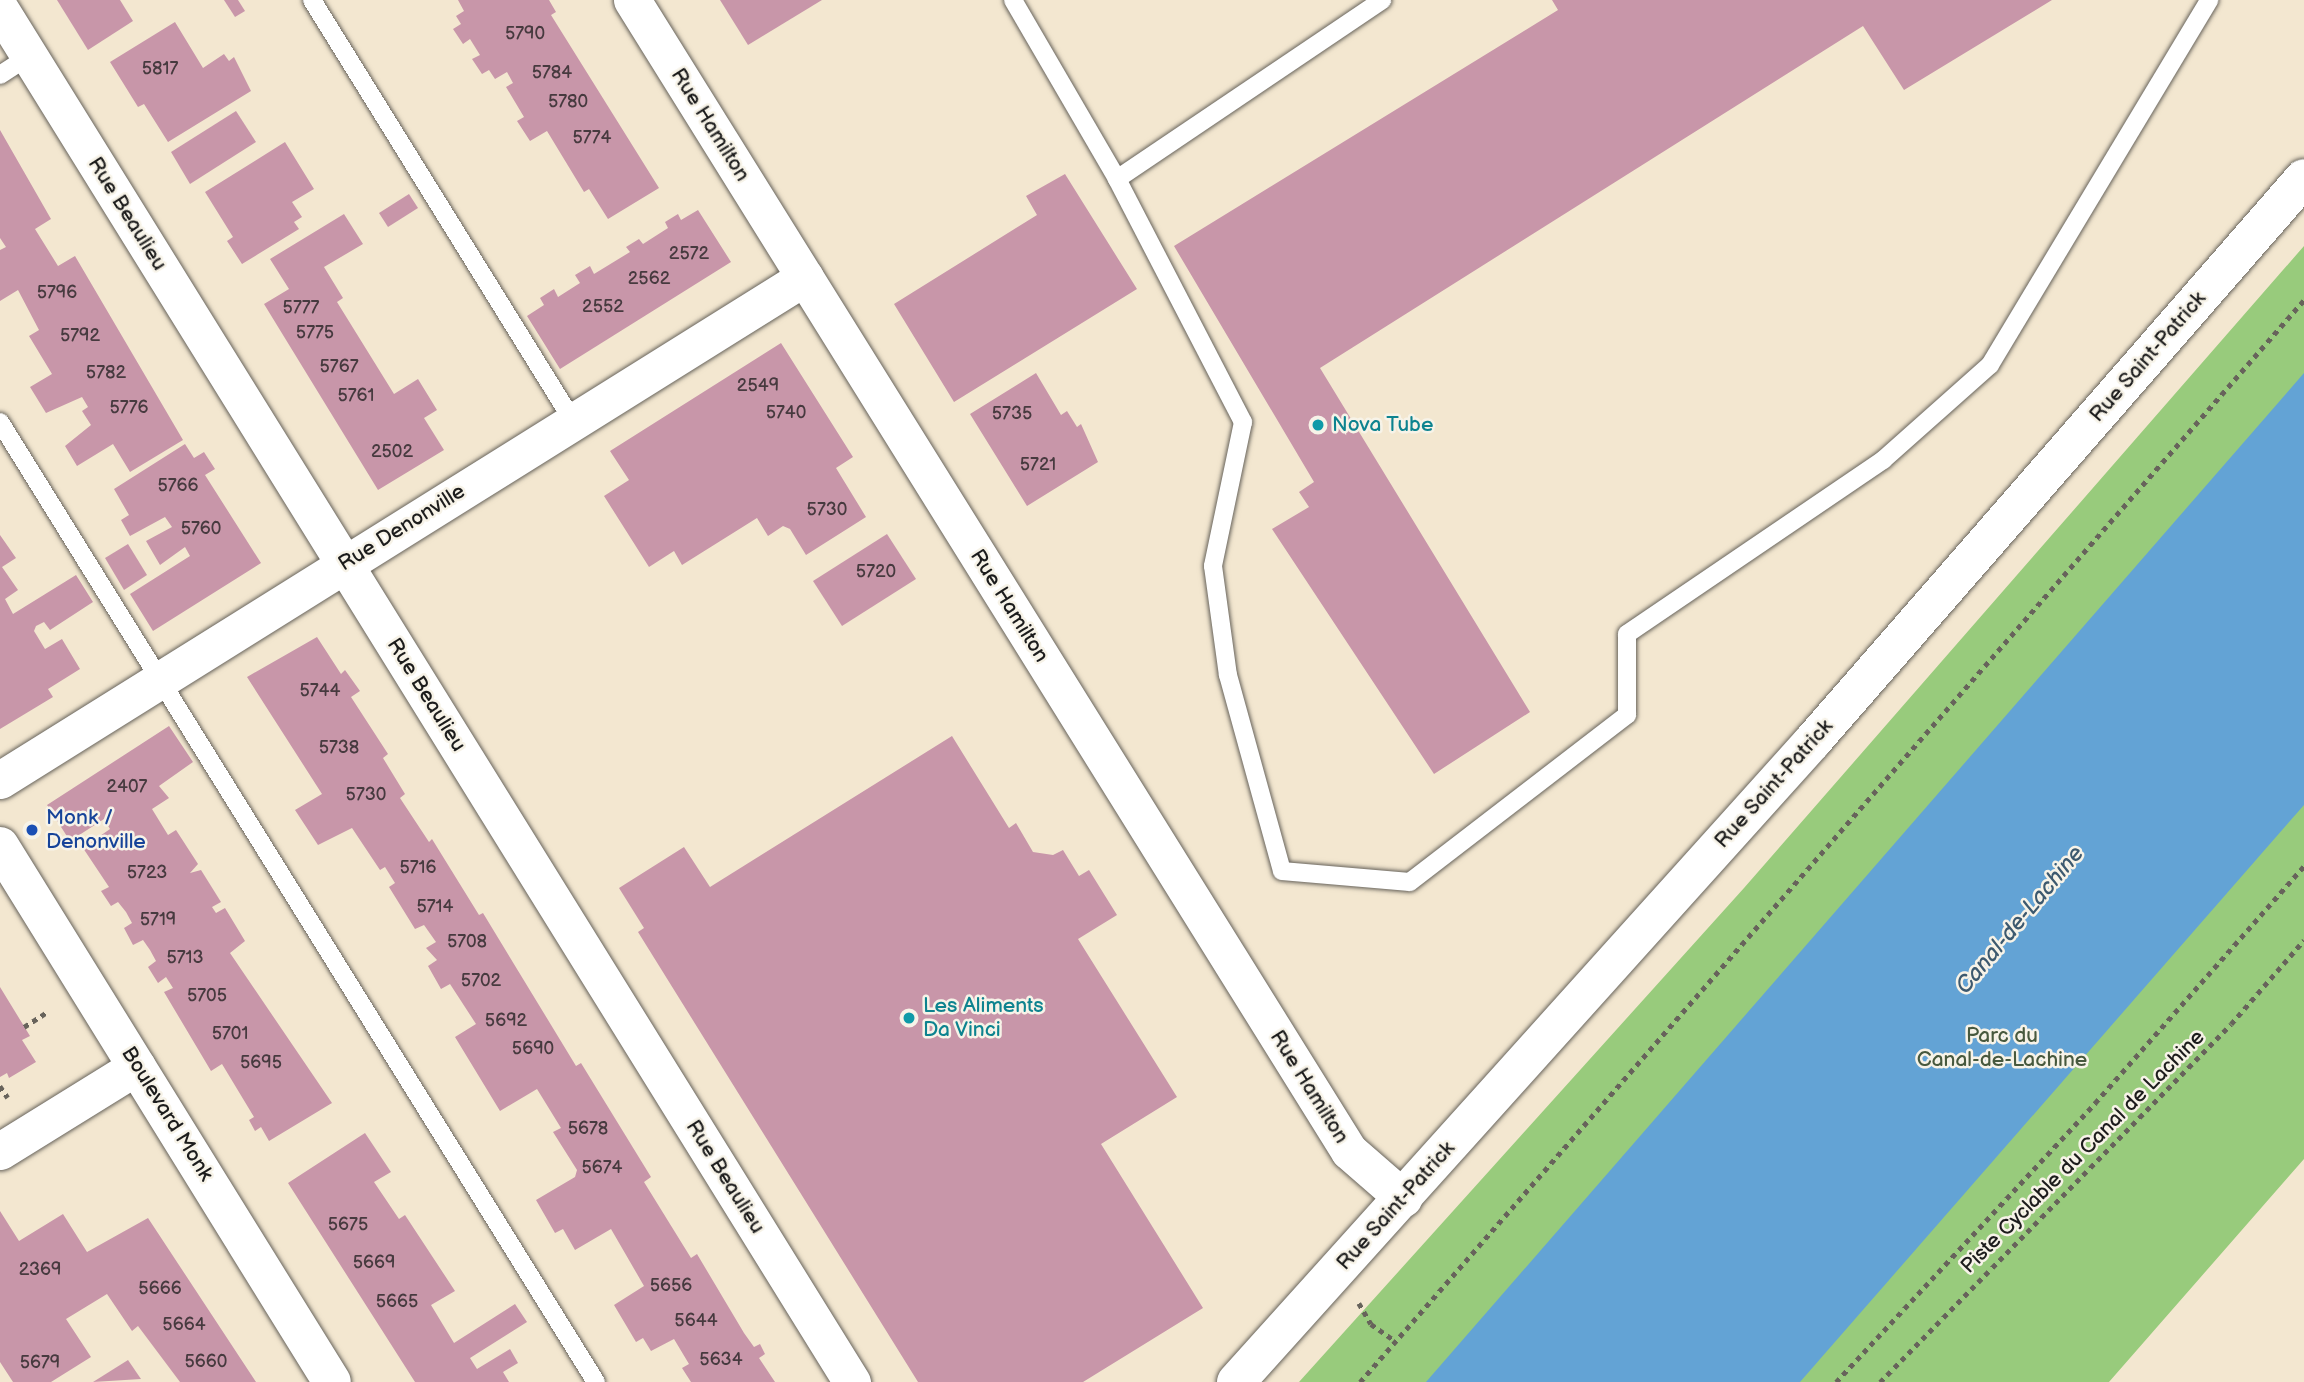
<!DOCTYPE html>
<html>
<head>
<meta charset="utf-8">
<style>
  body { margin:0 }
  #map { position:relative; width:2304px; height:1382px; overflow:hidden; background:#f3e7d0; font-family:"Balsamiq Sans",sans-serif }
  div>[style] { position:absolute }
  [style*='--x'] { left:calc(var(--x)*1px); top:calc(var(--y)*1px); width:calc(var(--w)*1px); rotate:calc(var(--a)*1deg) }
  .green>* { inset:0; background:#98cb7c }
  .water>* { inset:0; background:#63a3d5 }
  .building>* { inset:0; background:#c896a9 }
  .path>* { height:4.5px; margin-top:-2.25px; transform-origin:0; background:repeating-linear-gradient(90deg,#67635b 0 5px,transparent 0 10px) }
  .roads { filter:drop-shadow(0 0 2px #67635b) drop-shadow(0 0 2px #67635b) }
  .lane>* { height:18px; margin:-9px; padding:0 9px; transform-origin:9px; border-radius:9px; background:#fff }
  .street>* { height:37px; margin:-18.5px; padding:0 18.5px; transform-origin:18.5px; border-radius:18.5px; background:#fff }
  .secondary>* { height:38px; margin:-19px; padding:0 19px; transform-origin:19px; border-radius:19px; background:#fff }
  .dots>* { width:19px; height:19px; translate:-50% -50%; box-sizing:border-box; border:4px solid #f7f3e8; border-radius:50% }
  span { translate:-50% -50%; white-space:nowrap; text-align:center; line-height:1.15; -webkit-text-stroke:5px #f7f3e8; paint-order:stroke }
  .number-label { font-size:18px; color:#473a3f }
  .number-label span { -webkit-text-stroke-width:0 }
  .street-label { font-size:21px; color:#1c1c1c }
  .culture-label { font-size:21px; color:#0d838f }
  .left { translate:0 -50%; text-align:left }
  .transit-label { font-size:21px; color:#164399 }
  .park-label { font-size:21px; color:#47593e }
  .water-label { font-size:23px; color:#3c596f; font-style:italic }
</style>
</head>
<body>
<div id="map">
  <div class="green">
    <i style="clip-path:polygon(2304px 246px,2304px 1159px,2109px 1382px,1299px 1382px,1744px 888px)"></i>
  </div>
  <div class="water">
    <i style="clip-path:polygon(2304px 373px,2304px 805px,1800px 1382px,1426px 1382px)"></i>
  </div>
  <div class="building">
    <i style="clip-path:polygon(57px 0,120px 0,133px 21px,88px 50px)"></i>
    <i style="clip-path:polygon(224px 0,238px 0,245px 11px,235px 17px)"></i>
    <i style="clip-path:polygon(458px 0,549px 0,556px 12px,551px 15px,659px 188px,608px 219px,589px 189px,584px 192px,547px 131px,530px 141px,517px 121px,524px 117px,506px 87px,513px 83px,507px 72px,495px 79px,489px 70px,482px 74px,472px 59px,480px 55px,470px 39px,463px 44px,453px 29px,461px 24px,456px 16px,464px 11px)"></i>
    <i style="clip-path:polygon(720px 0,822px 0,748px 45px)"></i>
    <i style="clip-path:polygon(1552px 0,2052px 0,1904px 90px,1863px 26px,1320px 368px,1530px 712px,1434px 774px,1272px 529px,1309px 507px,1299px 492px,1314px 482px,1174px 246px,1558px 10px)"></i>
    <i style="clip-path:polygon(175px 22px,203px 68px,224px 54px,229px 61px,234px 57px,251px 91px,168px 142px,144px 104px,138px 107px,110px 62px)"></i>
    <i style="clip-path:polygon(236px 111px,256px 142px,190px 184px,171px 152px)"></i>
    <i style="clip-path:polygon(0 130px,51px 219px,35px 229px,58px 266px,75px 256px,183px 440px,130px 472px,113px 444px,77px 466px,65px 446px,91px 425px,82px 411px,88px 407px,82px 397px,46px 413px,30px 387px,52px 374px,29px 336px,39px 330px,18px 290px,0 301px,0 250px,6px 247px,0 238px)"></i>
    <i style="clip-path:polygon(285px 142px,314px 189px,292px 202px,302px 217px,294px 222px,299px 229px,242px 264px,227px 241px,233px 237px,205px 192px)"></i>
    <i style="clip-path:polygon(1065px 174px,1137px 289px,954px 402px,894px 304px,1037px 215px,1026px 196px)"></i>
    <i style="clip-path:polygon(409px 194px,418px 208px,388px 227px,379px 213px)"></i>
    <i style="clip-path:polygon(698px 210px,731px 262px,560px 369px,527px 316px,544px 305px,540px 298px,554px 289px,558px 297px,580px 283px,575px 275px,590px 266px,594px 274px,630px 252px,626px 247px,639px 239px,643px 244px,668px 228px,665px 222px,678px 214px,681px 220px)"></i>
    <i style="clip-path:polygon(344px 214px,363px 244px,324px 267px,343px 298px,337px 302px,394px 394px,418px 379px,437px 410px,424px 418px,444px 450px,378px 490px,264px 304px,289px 289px,270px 259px)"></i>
    <i style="clip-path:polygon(781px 343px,853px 457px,836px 468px,866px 517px,806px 555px,790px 529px,783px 526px,768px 536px,757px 518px,682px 565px,674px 551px,649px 567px,604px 496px,629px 480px,610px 451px)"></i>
    <i style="clip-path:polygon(1036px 373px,1061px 415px,1067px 411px,1077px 427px,1081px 424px,1098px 462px,1027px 506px,970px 414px)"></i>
    <i style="clip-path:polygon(185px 444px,194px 458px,204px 452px,215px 469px,205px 475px,261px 563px,153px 631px,130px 594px,190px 556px,185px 547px,160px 565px,146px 541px,172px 527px,165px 517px,130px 536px,121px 520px,129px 515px,114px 489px)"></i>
    <i style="clip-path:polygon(887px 534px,916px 579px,842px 626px,813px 581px)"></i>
    <i style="clip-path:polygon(0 535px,16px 558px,2px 567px,18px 590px,5px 599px,13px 614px,76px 575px,93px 602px,50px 630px,44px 622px,36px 626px,34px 631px,45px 649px,62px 639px,80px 669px,48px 689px,53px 697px,0 729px)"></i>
    <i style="clip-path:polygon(128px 544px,147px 575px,124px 590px,105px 558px)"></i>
    <i style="clip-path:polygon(317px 637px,341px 674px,345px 670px,360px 691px,351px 697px,388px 754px,383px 758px,405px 794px,400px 798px,429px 842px,432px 839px,479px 915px,483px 913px,576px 1066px,581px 1063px,651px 1177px,644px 1182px,691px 1258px,697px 1254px,744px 1333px,754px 1347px,760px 1344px,765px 1354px,759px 1358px,775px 1382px,691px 1382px,682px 1368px,689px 1364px,674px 1339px,651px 1351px,643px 1338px,636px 1342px,614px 1305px,644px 1286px,611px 1229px,575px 1250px,563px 1229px,555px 1233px,536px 1200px,575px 1177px,577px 1170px,553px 1132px,561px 1128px,537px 1089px,500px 1111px,455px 1037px,476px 1024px,450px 984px,441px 989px,428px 966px,437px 960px,426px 948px,436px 942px,424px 925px,415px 929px,389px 887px,395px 883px,385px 867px,380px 870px,352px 828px,318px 845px,295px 810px,322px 794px,247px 677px)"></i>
    <i style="clip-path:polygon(169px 726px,193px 762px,159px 786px,169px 798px,152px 809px,168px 835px,176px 830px,198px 864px,190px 873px,201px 870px,221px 902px,212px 907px,216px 913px,225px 908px,245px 941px,230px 953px,332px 1103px,269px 1141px,261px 1127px,255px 1131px,249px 1120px,254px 1117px,222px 1064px,211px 1071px,164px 992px,173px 988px,166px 977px,158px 983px,148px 967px,156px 961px,150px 950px,143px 940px,133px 945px,124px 928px,132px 923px,126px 912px,118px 902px,111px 906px,101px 891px,109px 887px,83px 848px,110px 829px,104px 819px,70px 841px,47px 805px)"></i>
    <i style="clip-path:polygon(952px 736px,1009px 828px,1016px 823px,1033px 852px,1053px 855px,1063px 850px,1079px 876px,1089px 870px,1117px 915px,1078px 939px,1177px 1097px,1101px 1144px,1203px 1308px,1083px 1382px,918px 1382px,638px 932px,644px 928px,619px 888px,684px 847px,710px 887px)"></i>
    <i style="clip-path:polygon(0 987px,30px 1036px,22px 1040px,36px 1062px,9px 1078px,7px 1073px,0 1077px)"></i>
    <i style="clip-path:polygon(365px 1133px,391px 1172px,374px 1182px,399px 1219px,405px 1215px,455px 1291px,431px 1305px,454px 1343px,515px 1304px,527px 1322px,470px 1358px,477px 1369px,510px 1349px,518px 1363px,503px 1372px,509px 1382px,415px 1382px,288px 1183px)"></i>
    <i style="clip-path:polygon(0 1211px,19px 1241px,63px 1214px,87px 1252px,148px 1218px,256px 1382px,180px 1382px,138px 1326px,132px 1331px,107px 1294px,66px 1319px,91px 1357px,51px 1382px,13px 1382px,0 1362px)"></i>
    <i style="clip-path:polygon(128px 1360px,141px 1379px,93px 1382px)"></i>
  </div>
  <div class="path">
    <i style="--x:24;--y:1027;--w:27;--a:-33"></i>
    <i style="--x:0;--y:1086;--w:14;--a:56"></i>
    <i style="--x:1359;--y:1303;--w:24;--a:60"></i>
    <i style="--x:1371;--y:1324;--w:28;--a:35"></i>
    <i style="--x:1360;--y:1382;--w:1436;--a:-48.9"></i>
    <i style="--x:1836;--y:1382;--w:381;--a:-47.1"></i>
    <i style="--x:2095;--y:1103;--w:316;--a:-48.6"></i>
    <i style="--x:1880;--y:1382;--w:501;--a:-45.57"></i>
    <i style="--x:2231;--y:1024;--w:111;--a:-49"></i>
  </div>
  <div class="roads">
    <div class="lane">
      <i style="--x:312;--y:0;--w:495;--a:58.2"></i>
      <i style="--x:1013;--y:0;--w:207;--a:59.8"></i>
      <i style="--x:1117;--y:179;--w:274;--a:62.6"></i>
      <i style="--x:1243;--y:422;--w:147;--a:101.8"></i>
      <i style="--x:1213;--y:566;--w:110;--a:82.2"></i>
      <i style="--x:1228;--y:675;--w:203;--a:74.6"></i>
      <i style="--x:1282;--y:871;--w:128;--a:4.9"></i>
      <i style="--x:1410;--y:882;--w:274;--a:-37.6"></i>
      <i style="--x:1627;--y:715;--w:81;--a:-90"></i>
      <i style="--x:1627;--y:634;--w:310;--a:-34.2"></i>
      <i style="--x:1883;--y:460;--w:143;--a:-41.6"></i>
      <i style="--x:1990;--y:365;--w:426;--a:-59"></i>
      <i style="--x:0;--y:75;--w:35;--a:-33"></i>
      <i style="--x:1117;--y:179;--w:320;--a:-34"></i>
      <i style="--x:0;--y:422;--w:1130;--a:58.17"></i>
    </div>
    <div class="street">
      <i style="--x:632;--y:0;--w:1356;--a:58.08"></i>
      <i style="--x:1349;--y:1151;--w:72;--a:41"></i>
      <i style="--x:0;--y:9;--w:1616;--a:58.18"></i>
      <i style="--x:0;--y:780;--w:949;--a:-32"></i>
      <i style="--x:0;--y:1151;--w:161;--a:-31.8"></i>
    </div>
    <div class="secondary">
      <i style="--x:0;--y:846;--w:630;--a:58.23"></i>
      <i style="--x:1236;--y:1382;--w:861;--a:-48.01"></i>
      <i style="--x:1812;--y:742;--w:748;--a:-48.9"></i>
    </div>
  </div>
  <div class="dots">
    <i style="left:1318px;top:425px;background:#0f9aa8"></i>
    <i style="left:32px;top:830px;background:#1a4fb4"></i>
    <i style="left:909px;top:1018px;background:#0f9aa8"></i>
  </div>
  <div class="number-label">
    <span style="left:525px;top:34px">5790</span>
    <span style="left:160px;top:69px">5817</span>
    <span style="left:552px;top:73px">5784</span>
    <span style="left:568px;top:102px">5780</span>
    <span style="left:592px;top:138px">5774</span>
    <span style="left:689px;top:254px">2572</span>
    <span style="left:649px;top:279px">2562</span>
    <span style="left:57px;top:293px">5796</span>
    <span style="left:603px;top:307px">2552</span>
    <span style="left:301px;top:308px">5777</span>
    <span style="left:315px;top:333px">5775</span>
    <span style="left:80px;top:336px">5792</span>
    <span style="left:339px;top:367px">5767</span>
    <span style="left:106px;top:373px">5782</span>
    <span style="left:758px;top:386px">2549</span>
    <span style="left:356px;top:396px">5761</span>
    <span style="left:129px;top:408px">5776</span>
    <span style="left:786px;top:413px">5740</span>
    <span style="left:1012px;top:414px">5735</span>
    <span style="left:392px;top:452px">2502</span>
    <span style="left:1038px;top:465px">5721</span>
    <span style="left:178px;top:486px">5766</span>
    <span style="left:827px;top:510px">5730</span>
    <span style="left:201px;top:529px">5760</span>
    <span style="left:876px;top:572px">5720</span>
    <span style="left:320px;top:691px">5744</span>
    <span style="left:339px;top:748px">5738</span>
    <span style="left:127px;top:787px">2407</span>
    <span style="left:366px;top:795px">5730</span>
    <span style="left:418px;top:868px">5716</span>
    <span style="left:147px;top:873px">5723</span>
    <span style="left:435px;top:907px">5714</span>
    <span style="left:158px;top:920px">5719</span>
    <span style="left:467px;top:942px">5708</span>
    <span style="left:185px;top:958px">5713</span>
    <span style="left:481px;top:981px">5702</span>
    <span style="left:207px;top:996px">5705</span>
    <span style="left:506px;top:1021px">5692</span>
    <span style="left:230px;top:1034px">5701</span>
    <span style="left:533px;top:1049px">5690</span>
    <span style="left:261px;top:1063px">5695</span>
    <span style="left:588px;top:1129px">5678</span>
    <span style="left:602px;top:1168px">5674</span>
    <span style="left:348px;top:1225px">5675</span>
    <span style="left:374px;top:1263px">5669</span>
    <span style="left:40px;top:1270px">2369</span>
    <span style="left:671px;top:1286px">5656</span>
    <span style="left:160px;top:1289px">5666</span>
    <span style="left:397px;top:1302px">5665</span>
    <span style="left:696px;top:1321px">5644</span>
    <span style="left:184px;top:1325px">5664</span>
    <span style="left:721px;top:1360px">5634</span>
    <span style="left:206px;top:1362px">5660</span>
    <span style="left:40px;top:1363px">5679</span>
  </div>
  <div class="street-label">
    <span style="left:710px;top:125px;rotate:58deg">Rue Hamilton</span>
    <span style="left:127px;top:214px;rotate:58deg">Rue Beaulieu</span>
    <span style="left:2148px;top:357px;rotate:-49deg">Rue Saint-Patrick</span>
    <span style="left:402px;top:528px;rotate:-32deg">Rue Denonville</span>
    <span style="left:1009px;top:606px;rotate:58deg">Rue Hamilton</span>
    <span style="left:426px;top:695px;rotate:58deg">Rue Beaulieu</span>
    <span style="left:1774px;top:784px;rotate:-48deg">Rue Saint-Patrick</span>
    <span style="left:1309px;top:1087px;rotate:58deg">Rue Hamilton</span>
    <span style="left:167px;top:1114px;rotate:58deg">Boulevard Monk</span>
    <span style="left:2083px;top:1152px;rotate:-45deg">Piste Cyclable du Canal de Lachine</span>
    <span style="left:725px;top:1177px;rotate:58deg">Rue Beaulieu</span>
    <span style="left:1396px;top:1206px;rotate:-48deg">Rue Saint-Patrick</span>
  </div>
  <div class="culture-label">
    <span class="left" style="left:1332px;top:425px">Nova Tube</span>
    <span class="left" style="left:923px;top:1018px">Les Aliments<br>Da Vinci</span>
  </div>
  <div class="transit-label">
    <span class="left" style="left:46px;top:830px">Monk /<br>Denonville</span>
  </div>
  <div class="park-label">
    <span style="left:2002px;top:1048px">Parc du<br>Canal-de-Lachine</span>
  </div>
  <div class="water-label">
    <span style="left:2020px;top:920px;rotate:-50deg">Canal-de-Lachine</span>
  </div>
</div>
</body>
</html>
